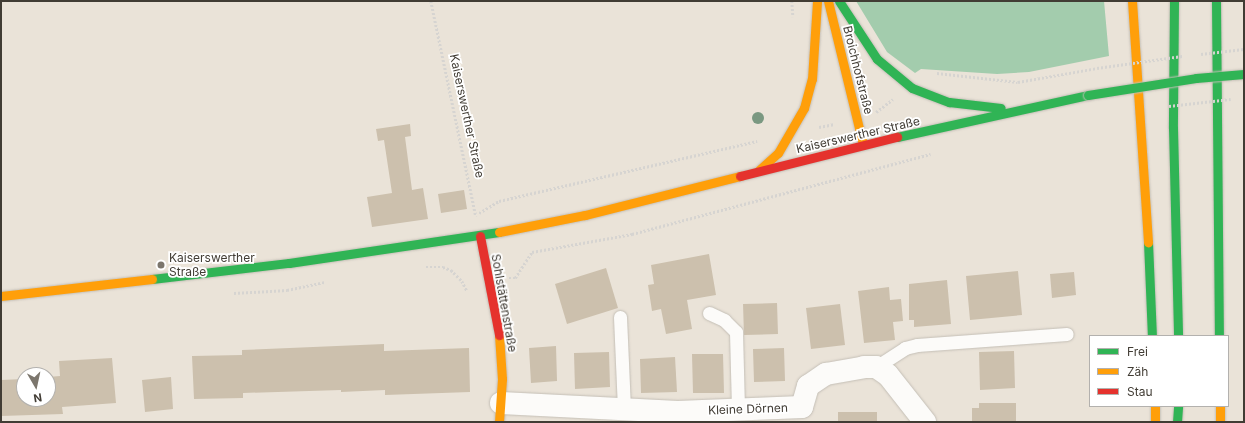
<!DOCTYPE html>
<html>
<head>
<meta charset="utf-8">
<style>
  body { margin:0 }
  #map { position:relative; width:1245px; height:423px; overflow:hidden; background:#eae3d8; font-family:Inter,sans-serif }
  div>[style] { position:absolute }
  [style*='--x'] { left:calc(var(--x)*1px); top:calc(var(--y)*1px); width:calc(var(--w)*1px); rotate:calc(var(--a)*1deg) }
  .forest>* { inset:0; background:#a3ccad }
  .building>* { inset:0; background:#ccc0ad }
  .path>* { height:2.5px; margin-top:-1.25px; transform-origin:0; background:repeating-linear-gradient(90deg,#d6d4d1 0 2px,transparent 0 4px) }
  .roads { filter:drop-shadow(0 0 1px #c4bfb6) drop-shadow(0 0 1px #c4bfb6) }
  .lane>* { height:13px; margin:-6.5px; padding:0 6.5px; transform-origin:6.5px; border-radius:6.5px; background:#fcfbf9 }
  .street>* { height:22px; margin:-11px; padding:0 11px; transform-origin:11px; border-radius:11px; background:#fcfbf9 }
  .fast>* { height:9px; margin:-4.5px; padding:0 4.5px; transform-origin:4.5px; border-radius:4.5px; background:#30b455 }
  .slow>* { height:9px; margin:-4.5px; padding:0 4.5px; transform-origin:4.5px; border-radius:4.5px; background:#ff9f0a }
  .jam>* { height:9px; margin:-4.5px; padding:0 4.5px; transform-origin:4.5px; border-radius:4.5px; background:#e5322d }
  .path-bridge>* { height:2.5px; margin-top:-1.25px; transform-origin:0; background:repeating-linear-gradient(90deg,#d6d4d1 0 2px,transparent 0 4px) }
  .bridges { filter:drop-shadow(0 0 1px #c4bfb6) drop-shadow(0 0 1px #c4bfb6) }
  .fast-bridge>* { height:9px; margin:-4.5px; padding:0 4.5px; transform-origin:4.5px; border-radius:4.5px; background:#30b455 }
  .trees>* { width:12px; height:12px; margin:-6px; border-radius:50%; background:#7a9881 }
  .dots>* { width:11px; height:11px; translate:-50% -50%; box-sizing:border-box; border:2px solid #fff; border-radius:50% }
  span { translate:-50% -50%; white-space:nowrap; text-align:center; line-height:1.15; -webkit-text-stroke:3.5px #fff; paint-order:stroke }
  .street-label { font-size:12px; color:#413c34 }
  .poi-label { font-size:12px; color:#413c34 }
  .left { translate:0 -50%; text-align:left }
  .frame { position:absolute; inset:0; border:2px solid #413c34; pointer-events:none }
  .legend { position:absolute; left:1089px; top:335px; width:140px; height:72px; box-sizing:border-box; background:#fff; border:1px solid #b3b1ae; margin:0; padding:5px 7px; list-style:none; font-size:12px; color:#413c34 }
  .legend li { display:flex; align-items:center; gap:8px; height:20px }
  .legend b { width:20px; border:1px solid #b3b1ae }
  .north { position:absolute; left:16px; top:367px; width:40px; height:40px; box-sizing:border-box; background:#fff; border:1px solid #b3b1ae; border-radius:50%; rotate:171deg; font-size:11px; font-weight:700; line-height:16px; text-align:center; color:#413c34 }
  .north::after { content:''; display:block; margin:auto; width:14px; height:18px; background:#7c766d; clip-path:polygon(50% 0,100% 100%,50% 72%,0 100%) }
</style>
</head>
<body>
<div id="map">
  <div class="forest">
    <i style="clip-path:polygon(856px 1px,1104px 1px,1109px 56px,1029px 72px,997px 74px,921px 69px,915px 73px,887px 52px)"></i>
  </div>
  <div class="building">
    <i style="clip-path:polygon(410px 124px,411px 136px,405px 137px,412px 190px,423px 188px,428px 219px,372px 227px,367px 197px,392px 193px,384px 140px,378px 141px,376px 129px)"></i>
    <i style="clip-path:polygon(464px 190px,467px 209px,441px 213px,438px 194px)"></i>
    <i style="clip-path:polygon(709px 254px,716px 295px,687px 300px,692px 329px,666px 334px,661px 309px,652px 311px,648px 285px,654px 284px,651px 265px)"></i>
    <i style="clip-path:polygon(606px 268px,618px 308px,567px 324px,555px 284px)"></i>
    <i style="clip-path:polygon(1018px 271px,1022px 315px,970px 320px,966px 276px)"></i>
    <i style="clip-path:polygon(1074px 272px,1076px 295px,1052px 298px,1050px 274px)"></i>
    <i style="clip-path:polygon(947px 280px,951px 324px,914px 327px,914px 320px,909px 320px,909px 284px)"></i>
    <i style="clip-path:polygon(889px 287px,890px 300px,901px 299px,903px 321px,893px 322px,895px 340px,864px 343px,858px 291px)"></i>
    <i style="clip-path:polygon(777px 303px,778px 334px,744px 335px,743px 304px)"></i>
    <i style="clip-path:polygon(840px 304px,845px 345px,811px 349px,806px 308px)"></i>
    <i style="clip-path:polygon(384px 344px,384px 351px,469px 348px,470px 392px,385px 395px,385px 390px,341px 392px,341px 390px,243px 393px,243px 398px,194px 399px,192px 356px,242px 355px,242px 350px)"></i>
    <i style="clip-path:polygon(556px 346px,557px 381px,531px 383px,529px 348px)"></i>
    <i style="clip-path:polygon(784px 348px,785px 381px,754px 382px,753px 349px)"></i>
    <i style="clip-path:polygon(1014px 351px,1015px 388px,980px 390px,979px 352px)"></i>
    <i style="clip-path:polygon(609px 352px,610px 387px,575px 389px,574px 353px)"></i>
    <i style="clip-path:polygon(692px 354px,723px 354px,724px 393px,693px 393px)"></i>
    <i style="clip-path:polygon(675px 357px,677px 392px,641px 393px,640px 359px)"></i>
    <i style="clip-path:polygon(112px 358px,116px 403px,62px 407px,63px 414px,1px 416px,1px 380px,24px 379px,24px 399px,48px 399px,48px 377px,60px 376px,59px 361px)"></i>
    <i style="clip-path:polygon(171px 377px,173px 409px,145px 412px,142px 380px)"></i>
    <i style="clip-path:polygon(979px 403px,1016px 403px,1016px 422px,972px 422px,972px 408px,979px 408px)"></i>
    <i style="clip-path:polygon(838px 412px,877px 412px,877px 422px,838px 422px)"></i>
  </div>
  <div class="path">
    <i style="--x:431;--y:1;--w:220;--a:78.2"></i>
    <i style="--x:792;--y:1;--w:16;--a:86"></i>
    <i style="--x:937;--y:73;--w:81;--a:6.3"></i>
    <i style="--x:1018;--y:82;--w:80;--a:-10"></i>
    <i style="--x:876;--y:112;--w:21;--a:-37"></i>
    <i style="--x:819;--y:127;--w:16;--a:-11"></i>
    <i style="--x:479;--y:213;--w:23;--a:-31"></i>
    <i style="--x:499;--y:201;--w:265;--a:-13.1"></i>
    <i style="--x:426;--y:267;--w:17;--a:0"></i>
    <i style="--x:443;--y:267;--w:9;--a:21"></i>
    <i style="--x:451;--y:270;--w:16;--a:45"></i>
    <i style="--x:462;--y:281;--w:11;--a:63"></i>
    <i style="--x:509;--y:278;--w:6;--a:0"></i>
    <i style="--x:515;--y:278;--w:31;--a:-57"></i>
    <i style="--x:532;--y:252;--w:102;--a:-10.2"></i>
    <i style="--x:632;--y:234;--w:309;--a:-15"></i>
    <i style="--x:234;--y:293;--w:53;--a:-3.2"></i>
    <i style="--x:287;--y:290;--w:38;--a:-12"></i>
  </div>
  <div class="roads">
    <div class="lane">
      <i style="--x:709;--y:313;--w:17;--a:25"></i>
      <i style="--x:724;--y:320;--w:17;--a:45"></i>
      <i style="--x:736;--y:332;--w:78;--a:88.5"></i>
      <i style="--x:620;--y:317;--w:93;--a:87.5"></i>
      <i style="--x:876;--y:367;--w:35;--a:-33"></i>
      <i style="--x:905;--y:348;--w:12;--a:-14"></i>
      <i style="--x:917;--y:345;--w:150;--a:-4.2"></i>
    </div>
    <div class="street">
      <i style="--x:501;--y:403;--w:177;--a:2.9"></i>
      <i style="--x:678;--y:412;--w:124;--a:-2.3"></i>
      <i style="--x:802;--y:407;--w:22;--a:-74"></i>
      <i style="--x:808;--y:386;--w:22;--a:-34"></i>
      <i style="--x:826;--y:374;--w:39;--a:-10"></i>
      <i style="--x:864;--y:367;--w:12;--a:0"></i>
      <i style="--x:876;--y:367;--w:14;--a:34"></i>
      <i style="--x:888;--y:375;--w:60;--a:51.8"></i>
    </div>
    <div class="fast">
      <i style="--x:839;--y:1;--w:69;--a:56.8"></i>
      <i style="--x:877;--y:59;--w:45;--a:39.6"></i>
      <i style="--x:912;--y:88;--w:40;--a:21"></i>
      <i style="--x:949;--y:102;--w:52;--a:6.6"></i>
      <i style="--x:1174;--y:1;--w:127;--a:90.5"></i>
      <i style="--x:1173;--y:128;--w:208;--a:88.6"></i>
      <i style="--x:1216;--y:1;--w:335;--a:89.5"></i>
      <i style="--x:897;--y:137;--w:196;--a:-12.4"></i>
      <i style="--x:1148;--y:242;--w:94;--a:87.6"></i>
      <i style="--x:152;--y:279;--w:138;--a:-6.7"></i>
      <i style="--x:289;--y:263;--w:212;--a:-8.4"></i>
      <i style="--x:1177;--y:422;--w:16;--a:-86"></i>
    </div>
    <div class="slow">
      <i style="--x:828;--y:1;--w:148;--a:76.3"></i>
      <i style="--x:1132;--y:1;--w:242;--a:86.2"></i>
      <i style="--x:759;--y:170;--w:25;--a:-42"></i>
      <i style="--x:778;--y:153;--w:52;--a:-60"></i>
      <i style="--x:804;--y:108;--w:30;--a:-75"></i>
      <i style="--x:812;--y:79;--w:78;--a:-86.3"></i>
      <i style="--x:499;--y:232;--w:88;--a:-11.2"></i>
      <i style="--x:585;--y:215;--w:160;--a:-14.1"></i>
      <i style="--x:1;--y:296;--w:152;--a:-6.4"></i>
      <i style="--x:499;--y:335;--w:44;--a:86.1"></i>
      <i style="--x:502;--y:379;--w:43;--a:94"></i>
      <i style="--x:1155;--y:406;--w:16;--a:90"></i>
      <i style="--x:1220;--y:406;--w:16;--a:90"></i>
    </div>
    <div class="jam">
      <i style="--x:740;--y:176;--w:162;--a:-14"></i>
      <i style="--x:480;--y:236;--w:101;--a:79.1"></i>
    </div>
  </div>
  <div class="path-bridge">
    <i style="--x:1201;--y:54;--w:43;--a:-6.6"></i>
    <i style="--x:1097;--y:68;--w:86;--a:-8"></i>
    <i style="--x:1169;--y:106;--w:62;--a:-6.4"></i>
  </div>
  <div class="bridges">
    <div class="fast-bridge">
      <i style="--x:1088;--y:95;--w:109;--a:-8.9"></i>
      <i style="--x:1196;--y:78;--w:48;--a:-4.8"></i>
    </div>
  </div>
  <div class="trees">
    <i style="left:758px;top:118px"></i>
  </div>
  <div class="dots">
    <i style="left:161px;top:265px;background:#7c766d"></i>
  </div>
  <div class="street-label">
    <span style="left:858px;top:70px;rotate:76deg">Broichhofstraße</span>
    <span style="left:467px;top:116px;rotate:78deg">Kaiserswerther Straße</span>
    <span style="left:858px;top:135px;rotate:-13deg">Kaiserswerther Straße</span>
    <span style="left:504px;top:303px;rotate:80deg">Sohlstättenstraße</span>
    <span style="left:748px;top:409px;rotate:-2deg">Kleine Dörnen</span>
  </div>
  <div class="poi-label">
    <span class="left" style="left:169px;top:265px">Kaiserswerther<br>Straße</span>
  </div>
  <div class="frame"></div>
  <ul class="legend">
  <li><b style="height:5px;background:#30b455"></b>Frei</li>
  <li><b style="height:5px;background:#ff9f0a"></b>Zäh</li>
  <li><b style="height:5px;background:#e5322d"></b>Stau</li>
  </ul>
  <div class="north">N</div>
</div>
</body>
</html>
